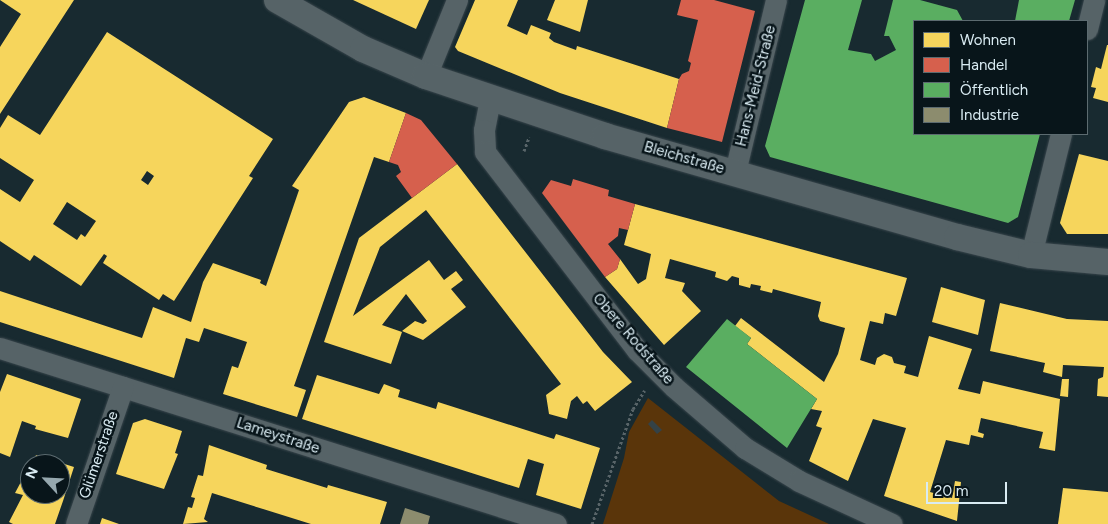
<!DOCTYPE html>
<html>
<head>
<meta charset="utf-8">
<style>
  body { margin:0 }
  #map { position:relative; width:1108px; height:524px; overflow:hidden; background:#182a30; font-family:Figtree,sans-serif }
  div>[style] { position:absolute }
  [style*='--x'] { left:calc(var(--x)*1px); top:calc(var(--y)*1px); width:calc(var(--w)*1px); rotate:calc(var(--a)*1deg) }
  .green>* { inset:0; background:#5a350a }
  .homes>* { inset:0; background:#f6d55c }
  .shops>* { inset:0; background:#d6604d }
  .public>* { inset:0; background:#5aae61 }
  .industry>* { inset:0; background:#8c8c6e }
  .building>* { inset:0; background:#344247 }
  .path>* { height:3px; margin-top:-1.5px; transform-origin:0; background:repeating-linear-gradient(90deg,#586468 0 2.5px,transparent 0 5px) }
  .roads { filter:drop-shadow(0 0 1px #38454b) drop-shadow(0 0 1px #38454b) }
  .minor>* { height:21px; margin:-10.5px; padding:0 10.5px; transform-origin:10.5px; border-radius:10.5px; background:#566367 }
  .tertiary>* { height:26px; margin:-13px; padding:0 13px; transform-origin:13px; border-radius:13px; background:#566367 }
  span { translate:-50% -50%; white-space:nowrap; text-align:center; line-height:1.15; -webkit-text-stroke:5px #08151a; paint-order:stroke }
  .street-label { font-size:15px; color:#d9ebf2 }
  .legend { position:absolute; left:913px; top:20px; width:175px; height:115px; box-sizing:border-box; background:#08151a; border:1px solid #5c6b70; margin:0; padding:6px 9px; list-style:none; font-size:15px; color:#d9ebf2 }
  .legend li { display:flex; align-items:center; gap:10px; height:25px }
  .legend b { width:25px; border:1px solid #5c6b70 }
  .north { position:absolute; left:20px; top:454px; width:50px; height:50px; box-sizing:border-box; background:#08151a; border:1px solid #5c6b70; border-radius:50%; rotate:295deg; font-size:14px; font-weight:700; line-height:20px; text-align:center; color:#d9ebf2 }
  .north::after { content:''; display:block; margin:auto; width:18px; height:22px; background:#95a7ae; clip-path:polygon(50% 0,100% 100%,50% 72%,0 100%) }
  .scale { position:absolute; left:926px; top:482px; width:81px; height:22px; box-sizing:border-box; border:2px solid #d9ebf2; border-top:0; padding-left:6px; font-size:15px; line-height:18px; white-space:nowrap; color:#d9ebf2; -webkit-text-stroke:4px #08151a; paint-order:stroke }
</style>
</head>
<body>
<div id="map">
  <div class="green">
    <i style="clip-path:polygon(648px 398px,779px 501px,829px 524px,603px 524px,624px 458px,629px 432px)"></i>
  </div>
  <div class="homes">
    <i style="clip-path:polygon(0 0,74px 0,0 114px,0 47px,21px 14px)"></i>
    <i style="clip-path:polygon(353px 0,429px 0,416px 29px)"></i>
    <i style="clip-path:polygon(475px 0,518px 0,507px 26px,527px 35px,531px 25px,551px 33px,549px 38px,554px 42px,576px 50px,577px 46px,679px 79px,667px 128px,560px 93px,458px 51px,455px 47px)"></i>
    <i style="clip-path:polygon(555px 0,588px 0,580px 32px,547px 20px)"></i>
    <i style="clip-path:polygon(evenodd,107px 32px,273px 139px,249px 176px,253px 178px,174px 301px,163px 294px,159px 300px,103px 263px,107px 256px,104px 254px,81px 286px,34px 255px,30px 261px,0 241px,0 189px,20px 202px,34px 180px,0 158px,0 128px,8px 115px,40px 135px,107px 32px,147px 171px,154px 176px,148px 185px,141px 180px,147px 171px,107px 32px,67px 202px,96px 221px,85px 237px,81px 234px,77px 240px,53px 224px,67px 202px)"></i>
    <i style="clip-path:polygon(1107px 45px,1108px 45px,1108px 102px,1093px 98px,1096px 88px,1091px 87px,1096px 67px,1101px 69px)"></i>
    <i style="clip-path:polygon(364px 97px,406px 113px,389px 162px,374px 157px,294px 386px,306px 390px,297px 417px,223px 394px,232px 366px,238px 368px,247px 342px,204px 328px,199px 342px,186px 338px,174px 378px,0 322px,0 291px,142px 338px,153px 307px,191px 322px,203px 282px,213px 263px,261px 280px,260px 283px,266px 286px,299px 190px,292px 186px,349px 102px)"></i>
    <i style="clip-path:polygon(1079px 154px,1108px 161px,1108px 234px,1067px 234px,1060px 223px)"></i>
    <i style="clip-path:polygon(457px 164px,603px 352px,632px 382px,595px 411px,587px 401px,583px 404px,577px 396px,571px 401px,567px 419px,549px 414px,546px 395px,561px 384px,426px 210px,380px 247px,353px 316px,429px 260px,444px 280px,456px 271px,463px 280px,451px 289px,466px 307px,423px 340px,402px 331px,415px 321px,423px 324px,427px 321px,406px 294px,382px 325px,402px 332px,391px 364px,324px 342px,359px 238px)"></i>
    <i style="clip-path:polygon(635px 204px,907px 278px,896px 316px,885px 313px,883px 324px,870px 321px,860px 360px,875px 365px,877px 358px,884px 354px,892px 357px,894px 363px,906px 366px,904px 373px,918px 377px,929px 336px,972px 349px,958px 389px,980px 394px,983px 381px,1060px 399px,1055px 451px,1039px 448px,1043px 432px,981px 418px,978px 432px,984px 434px,983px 438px,971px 435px,969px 445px,946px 440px,930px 492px,952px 498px,955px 481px,961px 482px,957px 521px,884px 496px,906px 428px,873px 419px,848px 481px,809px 461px,822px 428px,816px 426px,822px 411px,811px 409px,817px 399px,747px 344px,751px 338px,735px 326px,741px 318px,824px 382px,838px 354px,845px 328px,820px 321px,818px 316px,821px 302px,773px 289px,772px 293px,760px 290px,761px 286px,751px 284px,750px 288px,739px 285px,739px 278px,732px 276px,727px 281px,715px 277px,716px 272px,670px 259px,665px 278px,685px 283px,682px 291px,701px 311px,664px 345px,605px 277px,617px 269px,620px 259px,638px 284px,646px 279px,651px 254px,624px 245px)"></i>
    <i style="clip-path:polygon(941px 287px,985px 300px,978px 335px,932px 322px)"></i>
    <i style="clip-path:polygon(1000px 303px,1067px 319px,1108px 321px,1108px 397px,1097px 396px,1098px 379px,1103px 377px,1104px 367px,1063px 365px,1062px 377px,1043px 372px,1045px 363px,990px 351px)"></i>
    <i style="clip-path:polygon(7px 374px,81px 399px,68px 438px,35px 429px,36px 426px,22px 421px,10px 457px,0 453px,0 392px)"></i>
    <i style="clip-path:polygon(317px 375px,379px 394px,384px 384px,400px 390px,398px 397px,436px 409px,438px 402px,554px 439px,556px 434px,600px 448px,581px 509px,536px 495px,544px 464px,528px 459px,519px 488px,302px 419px)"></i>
    <i style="clip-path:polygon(1062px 379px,1069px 379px,1068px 397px,1060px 396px)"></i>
    <i style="clip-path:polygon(145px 419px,182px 431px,175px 453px,178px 454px,164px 489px,116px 474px,133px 423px)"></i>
    <i style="clip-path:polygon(209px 445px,267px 465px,266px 469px,327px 488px,328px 485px,387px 502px,380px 524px,311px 524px,212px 493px,204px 519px,208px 522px,183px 524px,188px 507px,192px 508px,195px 498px,191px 497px,198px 475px,203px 476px)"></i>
    <i style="clip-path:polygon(36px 455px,74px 467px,63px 501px,55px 524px,13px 524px,9px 522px,23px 495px,15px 493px,23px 478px,28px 480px,30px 475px,30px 494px,60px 494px,60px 464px,33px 464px)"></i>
    <i style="clip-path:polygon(1063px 488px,1108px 492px,1108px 524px,1058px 524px)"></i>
    <i style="clip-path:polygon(102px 518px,119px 524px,100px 524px)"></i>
  </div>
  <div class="shops">
    <i style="clip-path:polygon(681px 0,714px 0,755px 11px,722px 142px,667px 128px,679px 79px,682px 74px,689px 71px,691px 63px,688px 61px,698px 20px,677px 15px)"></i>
    <i style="clip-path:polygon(406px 113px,421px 120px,457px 164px,412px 198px,396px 176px,401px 172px,398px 165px,389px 162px)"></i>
    <i style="clip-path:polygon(573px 179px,609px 190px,608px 196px,635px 204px,628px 230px,619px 228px,618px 236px,608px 244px,620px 259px,617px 269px,605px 277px,542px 193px,551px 180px,571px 186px)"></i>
  </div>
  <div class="public">
    <i style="clip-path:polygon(805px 0,862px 0,848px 50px,871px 54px,875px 61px,896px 50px,889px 36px,884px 36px,893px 0,920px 0,957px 10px,963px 21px,914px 21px,914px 134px,1040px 134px,1018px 217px,1008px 223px,770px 157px,765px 146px)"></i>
    <i style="clip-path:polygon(1019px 0,1075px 0,1069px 21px,1015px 21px)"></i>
    <i style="clip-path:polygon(727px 319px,751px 338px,747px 344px,817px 399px,787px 448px,686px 367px)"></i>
  </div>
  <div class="industry">
    <i style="clip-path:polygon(405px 508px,430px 516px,428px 524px,400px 524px)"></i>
  </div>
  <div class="building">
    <i style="clip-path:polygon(652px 420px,662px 430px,657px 434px,648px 424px)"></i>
  </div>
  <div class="path">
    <i style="--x:524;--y:151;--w:15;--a:-70"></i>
    <i style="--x:592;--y:524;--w:122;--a:-70.4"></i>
    <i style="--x:633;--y:409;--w:22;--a:-58"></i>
  </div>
  <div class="roads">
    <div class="minor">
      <i style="--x:1087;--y:29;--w:30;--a:-76"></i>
      <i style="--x:426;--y:76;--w:82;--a:-67.8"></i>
      <i style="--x:490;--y:99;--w:32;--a:101"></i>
      <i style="--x:484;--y:130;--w:22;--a:87"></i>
      <i style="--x:485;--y:152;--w:250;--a:52.5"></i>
      <i style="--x:637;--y:350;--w:52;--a:45"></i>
      <i style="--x:674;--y:387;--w:94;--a:40.7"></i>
      <i style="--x:745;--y:448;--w:63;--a:31.4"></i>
      <i style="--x:799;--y:481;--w:102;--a:24.8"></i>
      <i style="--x:735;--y:172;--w:177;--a:-76.6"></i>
      <i style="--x:1031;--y:255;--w:125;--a:-76.1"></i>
      <i style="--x:0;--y:348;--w:583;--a:17.57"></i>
      <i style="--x:76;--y:524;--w:145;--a:-71.1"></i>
    </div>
    <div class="tertiary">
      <i style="--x:277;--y:0;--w:99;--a:29.7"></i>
      <i style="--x:363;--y:49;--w:69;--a:23.2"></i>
      <i style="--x:426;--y:76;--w:189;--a:18.5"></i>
      <i style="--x:605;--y:136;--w:366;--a:16"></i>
      <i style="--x:957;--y:237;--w:76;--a:13.7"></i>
      <i style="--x:1031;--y:255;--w:77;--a:5.2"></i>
    </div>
  </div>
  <div class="street-label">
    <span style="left:756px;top:86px;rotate:-76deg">Hans-Meid-Straße</span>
    <span style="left:684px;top:158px;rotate:16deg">Bleichstraße</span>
    <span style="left:633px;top:339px;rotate:49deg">Obere Rodstraße</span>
    <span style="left:278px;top:436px;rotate:18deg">Lameystraße</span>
    <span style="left:99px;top:455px;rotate:-71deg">Glümerstraße</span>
  </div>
  <ul class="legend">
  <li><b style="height:14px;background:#f6d55c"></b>Wohnen</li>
  <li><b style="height:14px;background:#d6604d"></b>Handel</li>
  <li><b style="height:14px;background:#5aae61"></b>Öffentlich</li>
  <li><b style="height:14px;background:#8c8c6e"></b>Industrie</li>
  </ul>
  <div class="north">N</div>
  <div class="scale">20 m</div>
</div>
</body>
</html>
